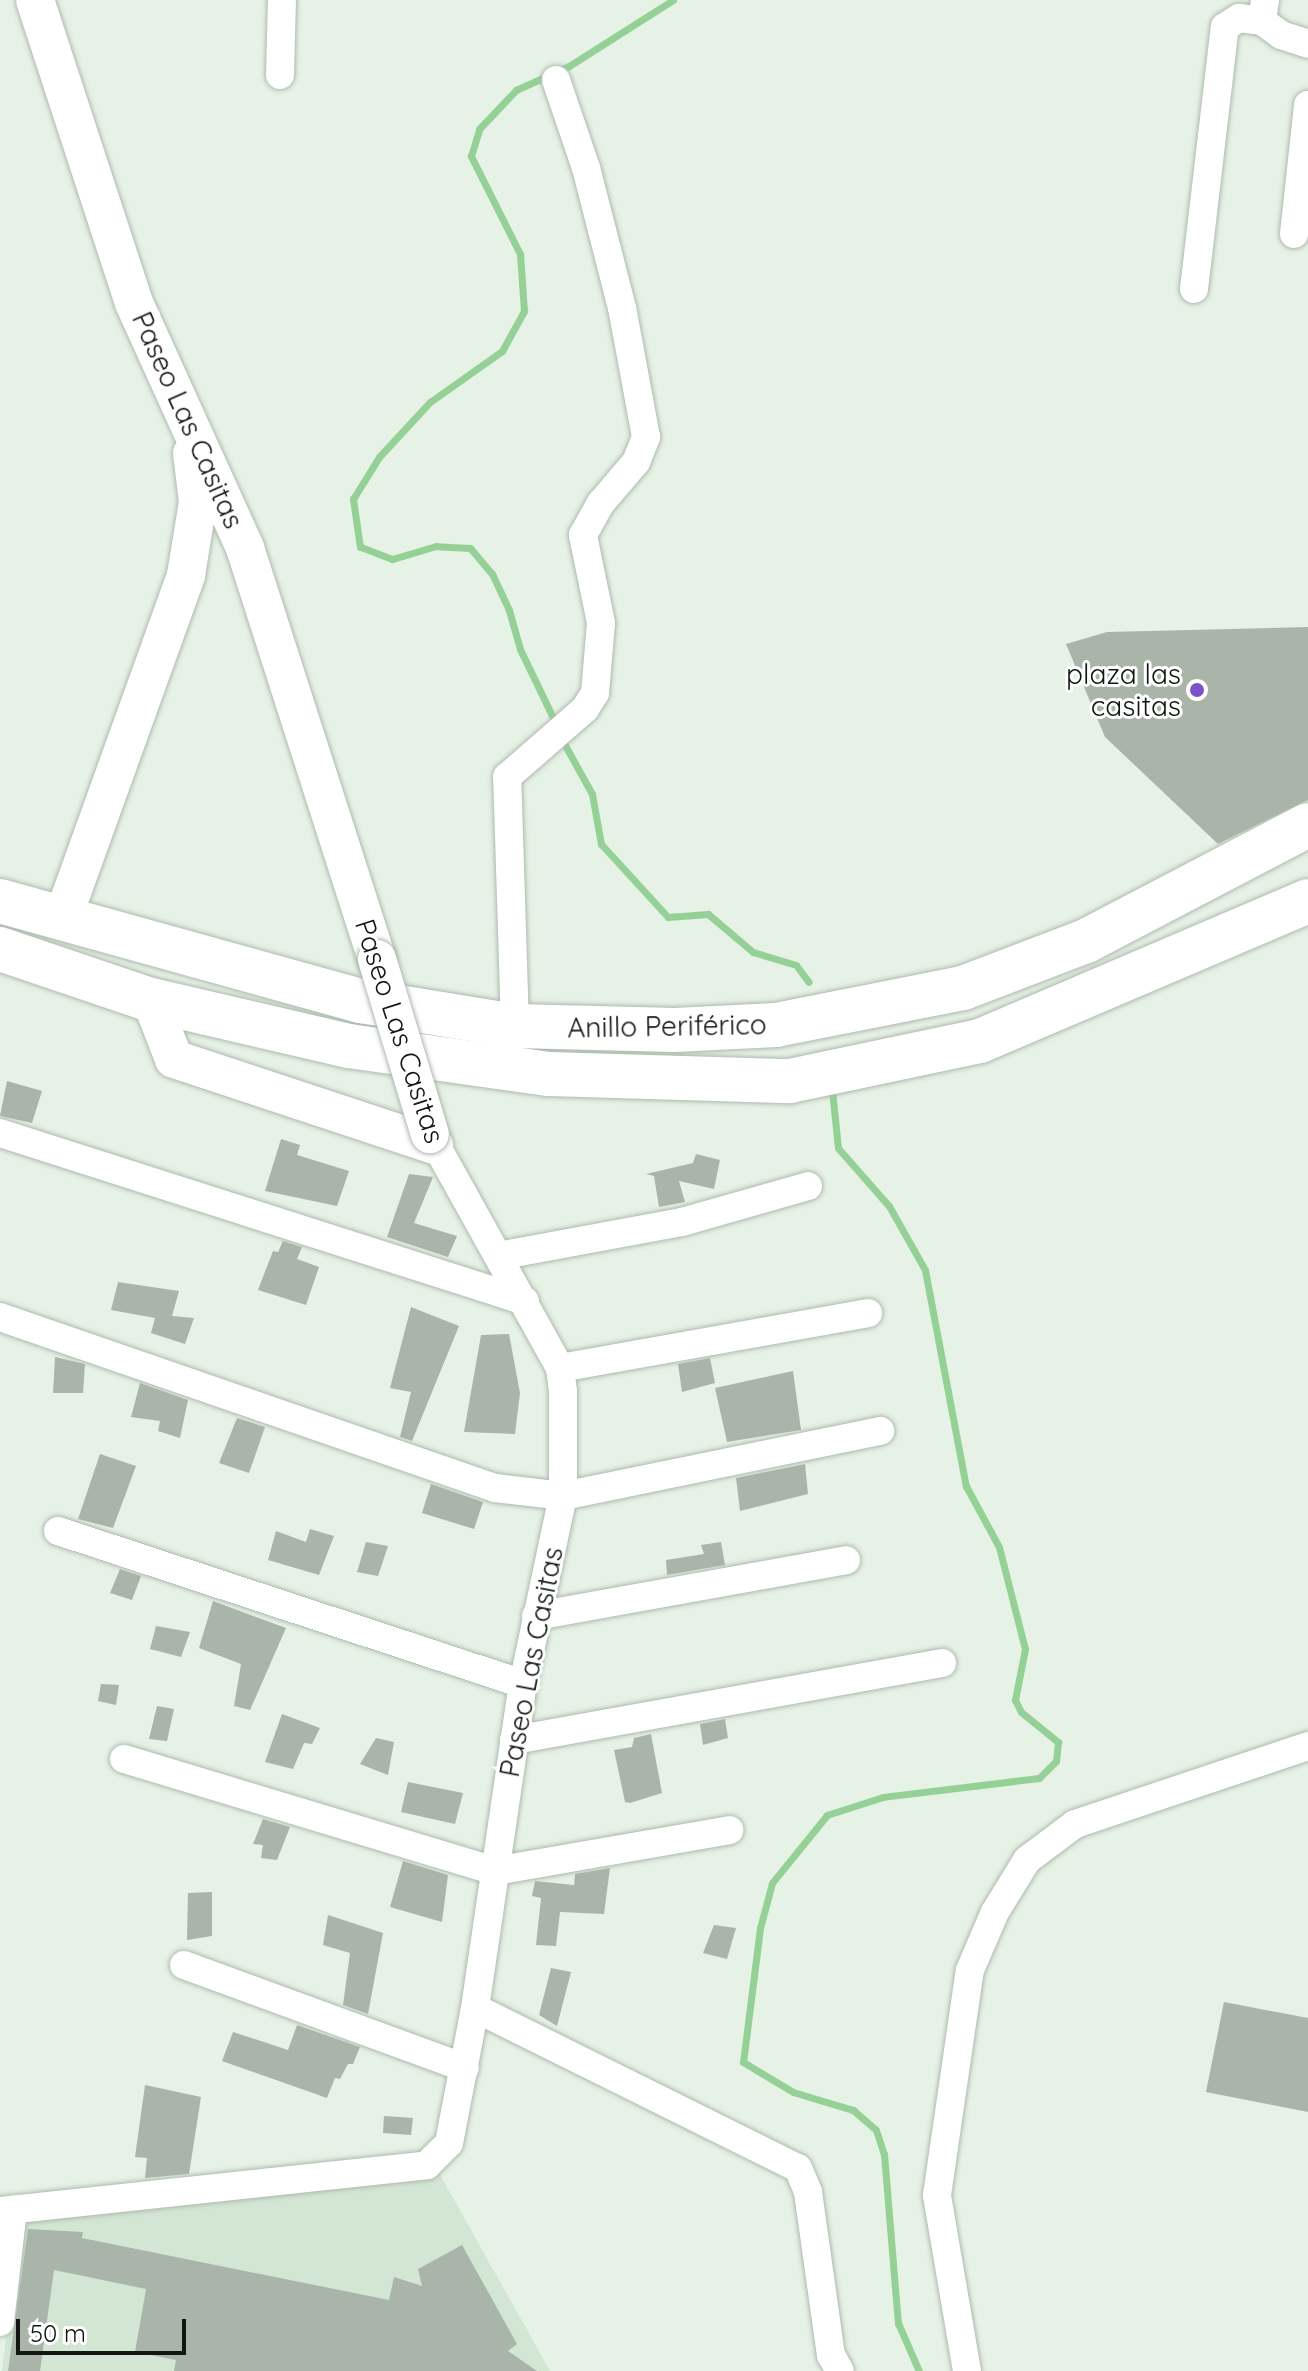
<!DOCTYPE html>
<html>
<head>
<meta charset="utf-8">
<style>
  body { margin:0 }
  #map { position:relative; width:1308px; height:2371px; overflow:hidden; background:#e5f2e5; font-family:Quicksand,sans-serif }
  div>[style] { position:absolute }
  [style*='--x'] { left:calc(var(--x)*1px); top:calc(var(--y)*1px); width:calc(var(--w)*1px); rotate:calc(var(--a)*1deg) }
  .built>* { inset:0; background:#d3e5d3 }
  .stream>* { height:7px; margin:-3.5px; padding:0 3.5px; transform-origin:3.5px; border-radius:3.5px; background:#95d096 }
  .building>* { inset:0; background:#a9b5a9 }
  .roads { filter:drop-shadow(0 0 2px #aebaae) drop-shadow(0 0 2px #aebaae) }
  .street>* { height:28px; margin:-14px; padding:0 14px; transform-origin:14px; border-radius:14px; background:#fff }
  .secondary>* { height:38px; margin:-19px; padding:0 19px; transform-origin:19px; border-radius:19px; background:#fff }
  .highway>* { height:44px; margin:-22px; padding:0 22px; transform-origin:22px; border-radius:22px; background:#fff }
  .bridges { filter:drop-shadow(0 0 2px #aebaae) drop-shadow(0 0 2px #aebaae) }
  .secondary-bridge>* { height:38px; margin:-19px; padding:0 19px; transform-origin:19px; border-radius:19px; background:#fff }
  .dots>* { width:22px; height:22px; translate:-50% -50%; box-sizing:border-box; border:4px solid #fff; border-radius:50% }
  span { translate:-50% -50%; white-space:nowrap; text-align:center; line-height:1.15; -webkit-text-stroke:6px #fff; paint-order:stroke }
  .street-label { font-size:28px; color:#121612 }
  .poi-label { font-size:28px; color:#121612 }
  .right { translate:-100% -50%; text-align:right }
  .scale { position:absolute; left:16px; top:2319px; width:170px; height:36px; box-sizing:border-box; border:4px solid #121612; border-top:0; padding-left:10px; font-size:24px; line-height:28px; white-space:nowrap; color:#121612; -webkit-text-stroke:6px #fff; paint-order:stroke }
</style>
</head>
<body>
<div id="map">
  <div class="built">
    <i style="clip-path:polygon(439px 2173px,550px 2371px,2px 2371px,20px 2222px)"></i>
  </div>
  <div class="stream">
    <i style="--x:557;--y:726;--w:85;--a:-115.7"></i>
    <i style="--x:520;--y:649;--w:41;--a:-105.8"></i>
    <i style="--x:509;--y:610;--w:40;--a:-115"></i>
    <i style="--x:492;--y:574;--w:34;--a:-130"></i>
    <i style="--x:470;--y:548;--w:34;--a:-177"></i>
    <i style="--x:436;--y:546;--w:46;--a:163.5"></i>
    <i style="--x:392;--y:559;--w:34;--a:-159"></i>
    <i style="--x:360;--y:547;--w:49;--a:-98.3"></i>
    <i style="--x:353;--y:499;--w:49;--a:-58.2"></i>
    <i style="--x:379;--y:457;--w:75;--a:-47.2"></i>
    <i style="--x:430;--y:402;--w:88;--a:-35.3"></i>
    <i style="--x:502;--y:351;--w:46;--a:-61.2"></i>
    <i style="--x:524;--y:311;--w:57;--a:-94"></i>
    <i style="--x:520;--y:254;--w:110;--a:-116.6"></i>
    <i style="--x:471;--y:156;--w:28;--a:-73"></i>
    <i style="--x:479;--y:129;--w:54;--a:-46.5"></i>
    <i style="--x:516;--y:90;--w:58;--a:-24.4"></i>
    <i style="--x:569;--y:66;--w:123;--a:-32.4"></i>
    <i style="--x:561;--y:738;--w:64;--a:61"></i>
    <i style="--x:592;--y:794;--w:51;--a:79.8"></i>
    <i style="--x:601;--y:844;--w:99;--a:47.5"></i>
    <i style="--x:668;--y:917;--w:40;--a:-4.3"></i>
    <i style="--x:708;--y:914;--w:59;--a:40.2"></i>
    <i style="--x:753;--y:952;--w:45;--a:16.8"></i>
    <i style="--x:796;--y:965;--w:21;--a:53"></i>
    <i style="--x:832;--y:1090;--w:58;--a:84.1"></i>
    <i style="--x:838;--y:1148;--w:77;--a:48.7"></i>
    <i style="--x:889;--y:1206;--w:73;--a:60.6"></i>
    <i style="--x:925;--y:1270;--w:220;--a:79.3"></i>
    <i style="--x:966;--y:1486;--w:69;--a:61.6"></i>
    <i style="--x:999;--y:1547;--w:105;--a:75.7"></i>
    <i style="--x:1025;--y:1649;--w:52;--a:101.1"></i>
    <i style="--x:1015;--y:1700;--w:13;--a:63"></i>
    <i style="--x:1021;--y:1712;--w:48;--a:39"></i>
    <i style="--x:1058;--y:1742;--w:19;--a:96"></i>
    <i style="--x:1056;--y:1761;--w:24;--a:135"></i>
    <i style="--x:1039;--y:1778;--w:157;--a:173.1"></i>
    <i style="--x:883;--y:1797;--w:59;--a:162.2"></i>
    <i style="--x:827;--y:1815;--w:87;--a:129"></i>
    <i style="--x:772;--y:1883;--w:47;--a:104.9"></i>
    <i style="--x:760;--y:1928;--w:135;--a:97.2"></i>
    <i style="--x:743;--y:2062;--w:58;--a:31"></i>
    <i style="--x:793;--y:2092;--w:63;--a:16.7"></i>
    <i style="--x:853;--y:2110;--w:30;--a:41"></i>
    <i style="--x:876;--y:2130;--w:25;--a:72"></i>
    <i style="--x:884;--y:2154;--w:170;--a:85.3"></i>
    <i style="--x:898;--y:2323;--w:52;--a:66.4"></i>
  </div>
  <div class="building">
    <i style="clip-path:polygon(1308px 627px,1308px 800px,1218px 844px,1105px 737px,1066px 644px,1107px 632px)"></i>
    <i style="clip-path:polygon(7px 1081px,42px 1091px,32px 1123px,0 1116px)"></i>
    <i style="clip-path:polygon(281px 1139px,300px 1145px,297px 1155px,349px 1171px,337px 1206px,265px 1191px)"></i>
    <i style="clip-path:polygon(696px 1154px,720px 1160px,714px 1189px,679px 1181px,685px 1202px,659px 1207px,654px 1176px,646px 1174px,693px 1163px)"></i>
    <i style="clip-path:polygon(409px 1174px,433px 1177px,414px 1223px,457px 1236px,448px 1257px,387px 1237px)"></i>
    <i style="clip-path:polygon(283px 1241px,302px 1247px,297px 1259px,319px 1267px,306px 1305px,258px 1290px,273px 1251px,278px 1252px)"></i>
    <i style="clip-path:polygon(118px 1282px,179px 1291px,172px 1316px,194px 1318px,185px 1344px,151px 1333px,155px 1318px,111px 1310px)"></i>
    <i style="clip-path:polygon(411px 1307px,459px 1326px,412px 1441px,400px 1437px,411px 1392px,390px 1388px)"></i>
    <i style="clip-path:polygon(509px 1334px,520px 1393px,515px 1434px,464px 1432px,481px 1335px)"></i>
    <i style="clip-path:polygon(55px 1357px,85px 1364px,83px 1393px,53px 1393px)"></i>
    <i style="clip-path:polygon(710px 1358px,715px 1383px,682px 1392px,678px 1364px)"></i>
    <i style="clip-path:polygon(793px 1371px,801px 1430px,727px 1442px,715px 1388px)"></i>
    <i style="clip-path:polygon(140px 1383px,188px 1400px,180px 1438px,158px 1431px,160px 1421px,131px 1417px)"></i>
    <i style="clip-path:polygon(237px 1418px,265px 1427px,249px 1473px,219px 1463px)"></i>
    <i style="clip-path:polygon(100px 1454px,136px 1466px,113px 1528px,78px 1519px)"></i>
    <i style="clip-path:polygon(805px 1464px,808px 1494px,740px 1511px,736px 1478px)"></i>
    <i style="clip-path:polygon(431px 1484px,483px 1502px,474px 1529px,422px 1513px)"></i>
    <i style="clip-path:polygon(310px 1529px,334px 1536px,319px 1575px,268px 1560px,276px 1531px,306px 1542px)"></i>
    <i style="clip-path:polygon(366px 1542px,388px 1546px,378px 1576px,357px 1572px)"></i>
    <i style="clip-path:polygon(721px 1542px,725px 1565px,667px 1575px,666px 1560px,704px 1554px,701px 1545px)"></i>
    <i style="clip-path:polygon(120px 1569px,141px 1576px,132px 1600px,110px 1593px)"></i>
    <i style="clip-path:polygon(213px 1601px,286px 1628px,250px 1710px,234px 1706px,241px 1664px,199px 1648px)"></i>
    <i style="clip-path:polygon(156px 1626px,190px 1632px,181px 1657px,150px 1649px)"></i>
    <i style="clip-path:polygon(101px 1684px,119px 1685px,116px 1705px,98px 1701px)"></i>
    <i style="clip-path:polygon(157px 1706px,174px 1709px,167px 1741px,149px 1739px)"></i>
    <i style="clip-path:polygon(282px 1714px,320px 1728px,312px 1744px,304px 1743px,293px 1769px,265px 1762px)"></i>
    <i style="clip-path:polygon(725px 1719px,728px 1738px,703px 1745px,700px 1724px)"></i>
    <i style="clip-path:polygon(651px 1734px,662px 1793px,630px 1803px,625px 1802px,614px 1750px,632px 1747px,634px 1738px)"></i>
    <i style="clip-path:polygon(376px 1738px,394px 1742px,388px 1775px,360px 1764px)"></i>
    <i style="clip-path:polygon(408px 1782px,463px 1793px,455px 1824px,401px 1812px)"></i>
    <i style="clip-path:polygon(263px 1819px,290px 1827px,277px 1860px,261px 1858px,263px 1845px,253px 1844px)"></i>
    <i style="clip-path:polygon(403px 1861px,448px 1875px,442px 1922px,390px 1907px)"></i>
    <i style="clip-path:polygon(610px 1868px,604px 1914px,560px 1912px,556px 1946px,536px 1945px,541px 1898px,532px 1896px,535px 1881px,574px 1885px,575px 1874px)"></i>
    <i style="clip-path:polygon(212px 1892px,212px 1936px,187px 1940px,188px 1893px)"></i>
    <i style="clip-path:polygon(328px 1915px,383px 1933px,368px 2014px,343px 2005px,350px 1953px,323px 1945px)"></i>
    <i style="clip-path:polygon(714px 1925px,736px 1928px,727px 1959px,703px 1953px)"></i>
    <i style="clip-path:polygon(551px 1968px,571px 1972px,557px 2026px,539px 2015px)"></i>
    <i style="clip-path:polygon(1224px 2002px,1308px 2018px,1308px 2112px,1206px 2092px)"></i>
    <i style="clip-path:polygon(297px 2025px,360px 2047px,353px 2064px,348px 2064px,340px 2079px,335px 2078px,327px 2098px,222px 2061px,233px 2032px,288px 2050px)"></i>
    <i style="clip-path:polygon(145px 2085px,201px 2097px,189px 2174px,145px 2178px,147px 2158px,135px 2157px)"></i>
    <i style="clip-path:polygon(384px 2116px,413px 2118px,411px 2135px,383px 2133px)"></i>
    <i style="clip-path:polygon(28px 2229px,83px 2232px,82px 2238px,389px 2300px,394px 2277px,422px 2286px,418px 2269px,462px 2245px,517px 2344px,508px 2351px,537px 2371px,174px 2371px,176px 2360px,135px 2352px,146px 2289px,54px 2270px,40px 2371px,8px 2371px)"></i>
  </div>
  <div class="roads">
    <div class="street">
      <i style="--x:1265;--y:0;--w:21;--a:98"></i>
      <i style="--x:1262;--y:21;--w:24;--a:36"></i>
      <i style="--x:1281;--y:35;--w:28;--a:18"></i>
      <i style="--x:280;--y:75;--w:75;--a:-88.5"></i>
      <i style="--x:1294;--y:234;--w:130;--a:-83.8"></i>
      <i style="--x:1194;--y:289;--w:264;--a:-83.3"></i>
      <i style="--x:1225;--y:27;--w:17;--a:-33"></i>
      <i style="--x:1239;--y:18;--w:23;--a:7"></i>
      <i style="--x:515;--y:1026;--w:249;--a:-91.8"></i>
      <i style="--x:507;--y:777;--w:103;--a:-41.1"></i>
      <i style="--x:585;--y:709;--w:19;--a:-58"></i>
      <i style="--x:595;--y:693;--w:70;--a:-85.1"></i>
      <i style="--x:601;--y:623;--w:90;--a:-101.6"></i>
      <i style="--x:583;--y:535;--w:37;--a:-61"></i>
      <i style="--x:601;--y:503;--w:54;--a:-49.5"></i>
      <i style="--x:636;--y:462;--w:27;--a:-68"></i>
      <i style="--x:646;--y:437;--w:131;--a:-100.5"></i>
      <i style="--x:622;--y:308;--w:145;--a:-104.4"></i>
      <i style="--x:586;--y:168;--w:93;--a:-108.8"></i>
      <i style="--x:0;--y:1133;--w:551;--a:17.74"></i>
      <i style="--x:498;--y:1256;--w:187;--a:-10.5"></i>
      <i style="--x:682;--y:1222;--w:131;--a:-15.9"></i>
      <i style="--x:0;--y:1317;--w:524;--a:19.06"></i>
      <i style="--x:495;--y:1488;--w:68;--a:6.7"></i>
      <i style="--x:563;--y:1496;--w:324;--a:-11.6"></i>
      <i style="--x:560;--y:1368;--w:313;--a:-10.1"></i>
      <i style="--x:58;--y:1531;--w:490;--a:18.2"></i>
      <i style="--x:536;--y:1616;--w:315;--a:-10.2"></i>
      <i style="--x:514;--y:1740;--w:435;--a:-10.2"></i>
      <i style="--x:124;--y:1759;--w:388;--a:16.8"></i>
      <i style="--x:495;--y:1871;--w:238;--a:-9.9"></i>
      <i style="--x:184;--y:1965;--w:299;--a:20.1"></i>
      <i style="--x:475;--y:2008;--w:360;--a:26.4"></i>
      <i style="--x:798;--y:2168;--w:26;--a:67"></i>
      <i style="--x:808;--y:2192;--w:165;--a:82"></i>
      <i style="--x:831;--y:2355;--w:18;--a:61"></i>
      <i style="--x:0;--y:2211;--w:429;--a:-6.1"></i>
      <i style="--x:427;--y:2165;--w:31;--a:-45"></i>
      <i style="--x:449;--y:2143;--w:137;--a:-79.1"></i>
      <i style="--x:475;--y:2008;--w:328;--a:-81.6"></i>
      <i style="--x:523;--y:1684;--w:192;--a:-78"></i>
      <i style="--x:563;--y:1496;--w:104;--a:-90"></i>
      <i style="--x:563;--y:1392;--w:24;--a:-97"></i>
      <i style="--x:560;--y:1368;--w:268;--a:-119.1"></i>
      <i style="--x:0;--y:2322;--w:113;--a:-83.4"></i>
      <i style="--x:967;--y:2371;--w:179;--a:-99.7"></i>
      <i style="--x:937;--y:2195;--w:227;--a:-81.7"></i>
      <i style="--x:970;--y:1970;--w:63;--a:-66.7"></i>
      <i style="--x:995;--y:1912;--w:61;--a:-58.4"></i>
      <i style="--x:1027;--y:1860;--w:60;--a:-36.9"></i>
      <i style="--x:1075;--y:1824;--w:246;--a:-18.5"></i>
    </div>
    <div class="secondary">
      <i style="--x:35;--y:0;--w:319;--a:71.9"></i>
      <i style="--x:134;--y:303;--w:269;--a:65.6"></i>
      <i style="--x:245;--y:548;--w:432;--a:72.2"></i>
      <i style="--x:62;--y:920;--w:367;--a:-70.2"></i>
      <i style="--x:186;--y:575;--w:74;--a:-80.7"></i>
      <i style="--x:198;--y:502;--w:49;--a:-97"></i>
      <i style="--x:151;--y:1000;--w:63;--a:68.7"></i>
      <i style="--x:174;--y:1059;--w:274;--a:18.3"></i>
    </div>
    <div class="highway">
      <i style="--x:0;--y:901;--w:375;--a:15.5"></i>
      <i style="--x:361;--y:1001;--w:156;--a:9.2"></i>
      <i style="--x:515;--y:1026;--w:160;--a:1.4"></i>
      <i style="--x:675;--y:1030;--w:101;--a:-2.8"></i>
      <i style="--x:776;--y:1025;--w:191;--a:-11.2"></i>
      <i style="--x:963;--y:988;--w:132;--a:-20.9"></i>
      <i style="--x:1086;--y:941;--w:250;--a:-27.6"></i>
      <i style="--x:0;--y:949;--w:159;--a:18.7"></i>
      <i style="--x:151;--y:1000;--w:203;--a:13.1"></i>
      <i style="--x:349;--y:1046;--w:202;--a:8"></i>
      <i style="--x:549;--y:1074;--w:241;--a:1.7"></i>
      <i style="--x:790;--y:1081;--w:194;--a:-11.9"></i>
      <i style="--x:980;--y:1041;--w:357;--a:-23.1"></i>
    </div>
  </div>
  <div class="bridges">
    <div class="secondary-bridge">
      <i style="--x:377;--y:959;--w:183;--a:73.2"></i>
    </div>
  </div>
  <div class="dots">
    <i style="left:1197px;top:690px;background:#7b52cc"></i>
  </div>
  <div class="street-label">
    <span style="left:188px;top:420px;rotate:66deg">Paseo Las Casitas</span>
    <span style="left:667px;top:1026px;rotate:-1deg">Anillo Periférico</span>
    <span style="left:400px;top:1031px;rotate:72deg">Paseo Las Casitas</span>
    <span style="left:531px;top:1662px;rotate:-79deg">Paseo Las Casitas</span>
  </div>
  <div class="poi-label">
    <span class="right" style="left:1181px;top:690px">plaza las<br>casitas</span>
  </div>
  <div class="scale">50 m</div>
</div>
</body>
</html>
